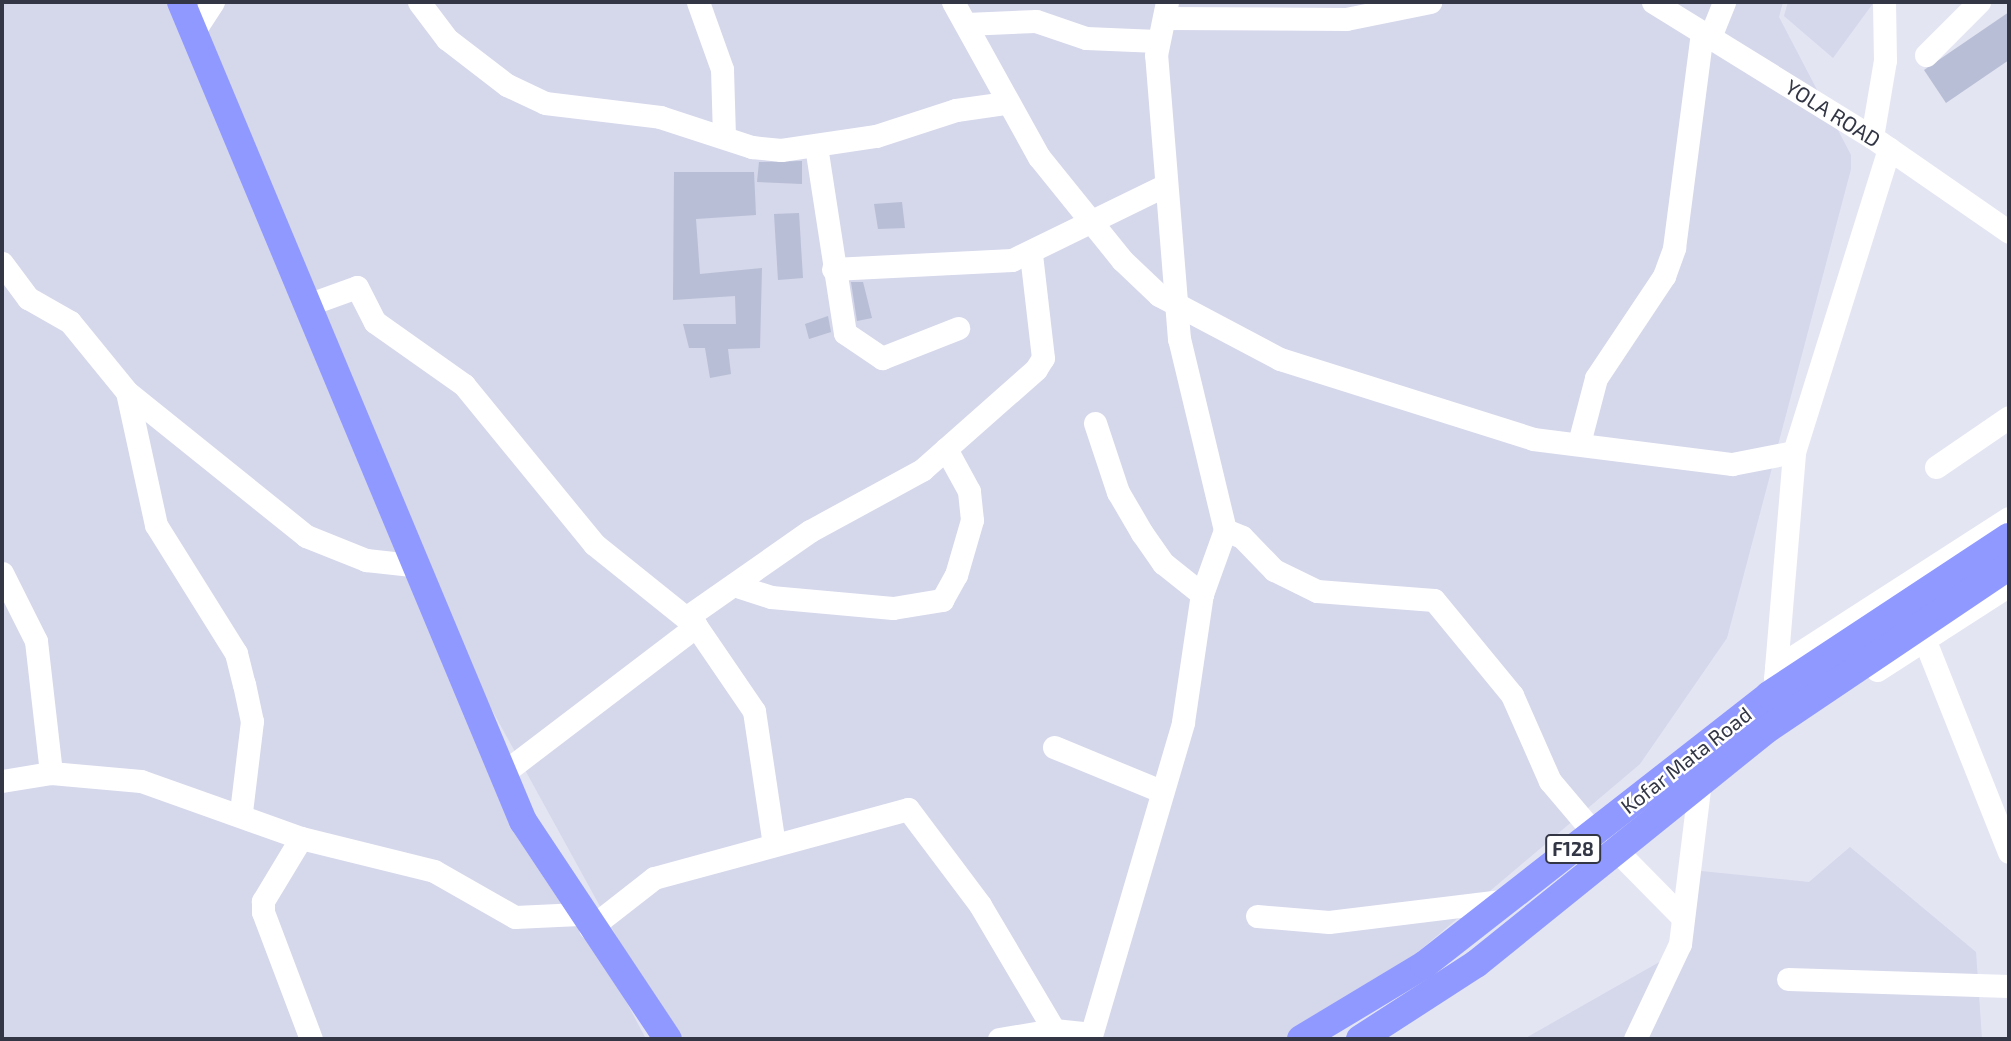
<!DOCTYPE html>
<html>
<head>
<meta charset="utf-8">
<style>
  body { margin:0 }
  #map { position:relative; width:2011px; height:1041px; overflow:hidden; background:#e3e5f3; font-family:"Exo 2",sans-serif }
  div>[style] { position:absolute }
  [style*='--x'] { left:calc(var(--x)*1px); top:calc(var(--y)*1px); width:calc(var(--w)*1px); rotate:calc(var(--a)*1deg) }
  .residential>* { inset:0; background:#d5d7eb }
  .building>* { inset:0; background:#b8bed5 }
  .minor>* { height:23px; margin:-11.5px; padding:0 11.5px; transform-origin:11.5px; border-radius:11.5px; background:#fff }
  .major>* { height:28px; margin:-14px; padding:0 14px; transform-origin:14px; border-radius:14px; background:#9099ff }
  span { translate:-50% -50%; white-space:nowrap; text-align:center; line-height:1.15; -webkit-text-stroke:5px #fff; paint-order:stroke }
  .shield-label span { padding:2px 5px; background:#fff; border:2px solid; border-radius:5px; -webkit-text-stroke-width:0 }
  .shield-label { font-size:19px; color:#333745; font-weight:700 }
  .street-label { font-size:21px; color:#333745 }
  .frame { position:absolute; inset:0; border:4px solid #333745; pointer-events:none }
</style>
</head>
<body>
<div id="map">
  <div class="residential">
    <i style="clip-path:polygon(2px 2px,168px 2px,488px 740px,646px 1039px,2px 1039px)"></i>
    <i style="clip-path:polygon(189px 2px,1783px 2px,1779px 17px,1851px 155px,1851px 169px,1727px 638px,1640px 764px,1386px 979px,1295px 1039px,673px 1039px,486px 699px)"></i>
    <i style="clip-path:polygon(1788px 2px,1874px 2px,1833px 58px,1784px 16px)"></i>
    <i style="clip-path:polygon(1850px 847px,1976px 952px,1982px 1039px,1524px 1039px,1684px 948px,1691px 870px,1809px 882px)"></i>
  </div>
  <div class="building">
    <i style="clip-path:polygon(2009px 12px,2009px 60px,1946px 103px,1924px 70px)"></i>
    <i style="clip-path:polygon(802px 161px,802px 184px,757px 182px,759px 162px)"></i>
    <i style="clip-path:polygon(674px 172px,754px 172px,756px 215px,696px 219px,700px 274px,762px 268px,760px 348px,728px 349px,731px 374px,710px 378px,705px 348px,689px 348px,683px 324px,736px 324px,735px 296px,673px 300px)"></i>
    <i style="clip-path:polygon(902px 202px,905px 228px,878px 229px,874px 204px)"></i>
    <i style="clip-path:polygon(799px 213px,803px 278px,778px 280px,774px 214px)"></i>
    <i style="clip-path:polygon(851px 282px,863px 282px,872px 318px,857px 321px)"></i>
    <i style="clip-path:polygon(828px 316px,831px 332px,809px 339px,805px 324px)"></i>
  </div>
  <div class="minor">
    <i style="--x:419;--y:2;--w:46;--a:52.9"></i>
    <i style="--x:447;--y:39;--w:76;--a:37.5"></i>
    <i style="--x:507;--y:85;--w:42;--a:25.3"></i>
    <i style="--x:545;--y:103;--w:116;--a:6.9"></i>
    <i style="--x:660;--y:117;--w:97;--a:18.1"></i>
    <i style="--x:752;--y:147;--w:29;--a:6"></i>
    <i style="--x:781;--y:150;--w:96;--a:-8.4"></i>
    <i style="--x:876;--y:136;--w:84;--a:-18"></i>
    <i style="--x:956;--y:110;--w:49;--a:-8.1"></i>
    <i style="--x:698;--y:2;--w:71;--a:70.3"></i>
    <i style="--x:722;--y:69;--w:67;--a:88.3"></i>
    <i style="--x:953;--y:2;--w:177;--a:61"></i>
    <i style="--x:1039;--y:157;--w:132;--a:51.1"></i>
    <i style="--x:1122;--y:260;--w:51;--a:43.4"></i>
    <i style="--x:1159;--y:295;--w:137;--a:27.9"></i>
    <i style="--x:1280;--y:359;--w:265;--a:17.5"></i>
    <i style="--x:1533;--y:439;--w:201;--a:7.2"></i>
    <i style="--x:1732;--y:464;--w:63;--a:-11"></i>
    <i style="--x:1653;--y:2;--w:257;--a:31.7"></i>
    <i style="--x:1872;--y:137;--w:167;--a:34.7"></i>
    <i style="--x:1164;--y:18;--w:182;--a:0.3"></i>
    <i style="--x:1346;--y:19;--w:86;--a:-11.4"></i>
    <i style="--x:966;--y:24;--w:70;--a:-2.5"></i>
    <i style="--x:1036;--y:21;--w:53;--a:18.8"></i>
    <i style="--x:1086;--y:38;--w:71;--a:2.4"></i>
    <i style="--x:194;--y:31;--w:35;--a:-57"></i>
    <i style="--x:1710;--y:37;--w:38;--a:-68"></i>
    <i style="--x:1926;--y:55;--w:75;--a:-45"></i>
    <i style="--x:1872;--y:137;--w:78;--a:-80.4"></i>
    <i style="--x:1885;--y:60;--w:58;--a:-91"></i>
    <i style="--x:816;--y:146;--w:189;--a:81.2"></i>
    <i style="--x:845;--y:333;--w:45;--a:34"></i>
    <i style="--x:882;--y:358;--w:82;--a:-21.5"></i>
    <i style="--x:2;--y:263;--w:44;--a:53.4"></i>
    <i style="--x:28;--y:298;--w:48;--a:29.7"></i>
    <i style="--x:70;--y:322;--w:90;--a:50.8"></i>
    <i style="--x:127;--y:392;--w:230;--a:38.8"></i>
    <i style="--x:306;--y:536;--w:65;--a:21.8"></i>
    <i style="--x:366;--y:560;--w:46;--a:6.2"></i>
    <i style="--x:833;--y:269;--w:179;--a:-2.9"></i>
    <i style="--x:1012;--y:260;--w:171;--a:-26"></i>
    <i style="--x:307;--y:305;--w:53;--a:-19.8"></i>
    <i style="--x:357;--y:287;--w:39;--a:63"></i>
    <i style="--x:375;--y:322;--w:109;--a:35.3"></i>
    <i style="--x:464;--y:385;--w:205;--a:50.7"></i>
    <i style="--x:594;--y:544;--w:131;--a:38.8"></i>
    <i style="--x:696;--y:626;--w:103;--a:55.7"></i>
    <i style="--x:754;--y:711;--w:135;--a:81.5"></i>
    <i style="--x:127;--y:392;--w:136;--a:77.7"></i>
    <i style="--x:156;--y:525;--w:151;--a:58"></i>
    <i style="--x:236;--y:653;--w:32;--a:76"></i>
    <i style="--x:244;--y:684;--w:38;--a:78"></i>
    <i style="--x:252;--y:721;--w:92;--a:96.9"></i>
    <i style="--x:1095;--y:423;--w:73;--a:71.6"></i>
    <i style="--x:1118;--y:492;--w:48;--a:59.7"></i>
    <i style="--x:1142;--y:533;--w:37;--a:55"></i>
    <i style="--x:1163;--y:563;--w:50;--a:38.5"></i>
    <i style="--x:1579;--y:443;--w:67;--a:-75.3"></i>
    <i style="--x:1596;--y:378;--w:123;--a:-56.3"></i>
    <i style="--x:1664;--y:276;--w:30;--a:-70"></i>
    <i style="--x:1674;--y:248;--w:218;--a:-82.6"></i>
    <i style="--x:1936;--y:467;--w:88;--a:-34.4"></i>
    <i style="--x:1225;--y:530;--w:18;--a:22"></i>
    <i style="--x:1242;--y:537;--w:46;--a:45.9"></i>
    <i style="--x:1274;--y:570;--w:48;--a:26"></i>
    <i style="--x:1317;--y:591;--w:117;--a:4.4"></i>
    <i style="--x:1434;--y:600;--w:123;--a:50.6"></i>
    <i style="--x:1512;--y:695;--w:94;--a:66.2"></i>
    <i style="--x:1550;--y:781;--w:68;--a:49.8"></i>
    <i style="--x:2;--y:573;--w:76;--a:63.4"></i>
    <i style="--x:36;--y:641;--w:133;--a:83.5"></i>
    <i style="--x:734;--y:585;--w:39;--a:18"></i>
    <i style="--x:771;--y:597;--w:122;--a:5.2"></i>
    <i style="--x:893;--y:608;--w:50;--a:-9.3"></i>
    <i style="--x:942;--y:600;--w:29;--a:-61"></i>
    <i style="--x:956;--y:575;--w:57;--a:-73.8"></i>
    <i style="--x:972;--y:520;--w:29;--a:-96"></i>
    <i style="--x:969;--y:491;--w:48;--a:-118.7"></i>
    <i style="--x:687;--y:617;--w:150;--a:-35"></i>
    <i style="--x:810;--y:531;--w:128;--a:-28.6"></i>
    <i style="--x:922;--y:470;--w:152;--a:-41.5"></i>
    <i style="--x:1036;--y:369;--w:13;--a:-58"></i>
    <i style="--x:1043;--y:358;--w:104;--a:-96.6"></i>
    <i style="--x:1925;--y:641;--w:227;--a:68.3"></i>
    <i style="--x:1776;--y:668;--w:217;--a:-85.2"></i>
    <i style="--x:1794;--y:452;--w:318;--a:-72.6"></i>
    <i style="--x:1877;--y:670;--w:157;--a:-32.8"></i>
    <i style="--x:1775;--y:678;--w:10;--a:-84"></i>
    <i style="--x:1776;--y:668;--w:277;--a:-32.8"></i>
    <i style="--x:1054;--y:747;--w:116;--a:22.4"></i>
    <i style="--x:502;--y:774;--w:244;--a:-37.3"></i>
    <i style="--x:2;--y:781;--w:50;--a:-9.3"></i>
    <i style="--x:51;--y:773;--w:90;--a:5.1"></i>
    <i style="--x:141;--y:781;--w:170;--a:19.6"></i>
    <i style="--x:301;--y:838;--w:137;--a:13.9"></i>
    <i style="--x:434;--y:871;--w:93;--a:29.6"></i>
    <i style="--x:515;--y:917;--w:64;--a:-2.7"></i>
    <i style="--x:301;--y:838;--w:74;--a:121.1"></i>
    <i style="--x:263;--y:901;--w:11;--a:90"></i>
    <i style="--x:263;--y:912;--w:136;--a:69.3"></i>
    <i style="--x:1614;--y:848;--w:98;--a:45.4"></i>
    <i style="--x:1257;--y:916;--w:72;--a:4.8"></i>
    <i style="--x:1329;--y:922;--w:180;--a:-7"></i>
    <i style="--x:590;--y:928;--w:81;--a:-38"></i>
    <i style="--x:654;--y:878;--w:263;--a:-15.2"></i>
    <i style="--x:908;--y:809;--w:120;--a:53.1"></i>
    <i style="--x:980;--y:905;--w:145;--a:59.4"></i>
    <i style="--x:1788;--y:979;--w:221;--a:1.8"></i>
    <i style="--x:999;--y:1039;--w:56;--a:-9.3"></i>
    <i style="--x:1054;--y:1030;--w:36;--a:6"></i>
    <i style="--x:1090;--y:1039;--w:330;--a:-73.6"></i>
    <i style="--x:1183;--y:722;--w:129;--a:-81.6"></i>
    <i style="--x:1202;--y:594;--w:68;--a:-70.2"></i>
    <i style="--x:1225;--y:530;--w:196;--a:-103.5"></i>
    <i style="--x:1179;--y:339;--w:285;--a:-94.6"></i>
    <i style="--x:1156;--y:55;--w:54;--a:-78.3"></i>
    <i style="--x:1635;--y:1039;--w:105;--a:-64.7"></i>
    <i style="--x:1680;--y:944;--w:164;--a:-83"></i>
  </div>
  <div class="major">
    <i style="--x:181;--y:2;--w:888;--a:67.34"></i>
    <i style="--x:523;--y:821;--w:262;--a:56.4"></i>
    <i style="--x:1301;--y:1039;--w:144;--a:-31"></i>
    <i style="--x:1424;--y:965;--w:438;--a:-38"></i>
    <i style="--x:1769;--y:695;--w:287;--a:-33.4"></i>
    <i style="--x:1360;--y:1039;--w:138;--a:-32.9"></i>
    <i style="--x:1476;--y:964;--w:373;--a:-38.9"></i>
    <i style="--x:1766;--y:730;--w:293;--a:-34"></i>
  </div>
  <div class="shield-label">
    <span style="left:1573px;top:849px">F128</span>
  </div>
  <div class="street-label">
    <span style="left:1833px;top:113px;rotate:32deg">YOLA ROAD</span>
    <span style="left:1686px;top:760px;rotate:-38deg">Kofar Mata Road</span>
  </div>
  <div class="frame"></div>
</div>
</body>
</html>
